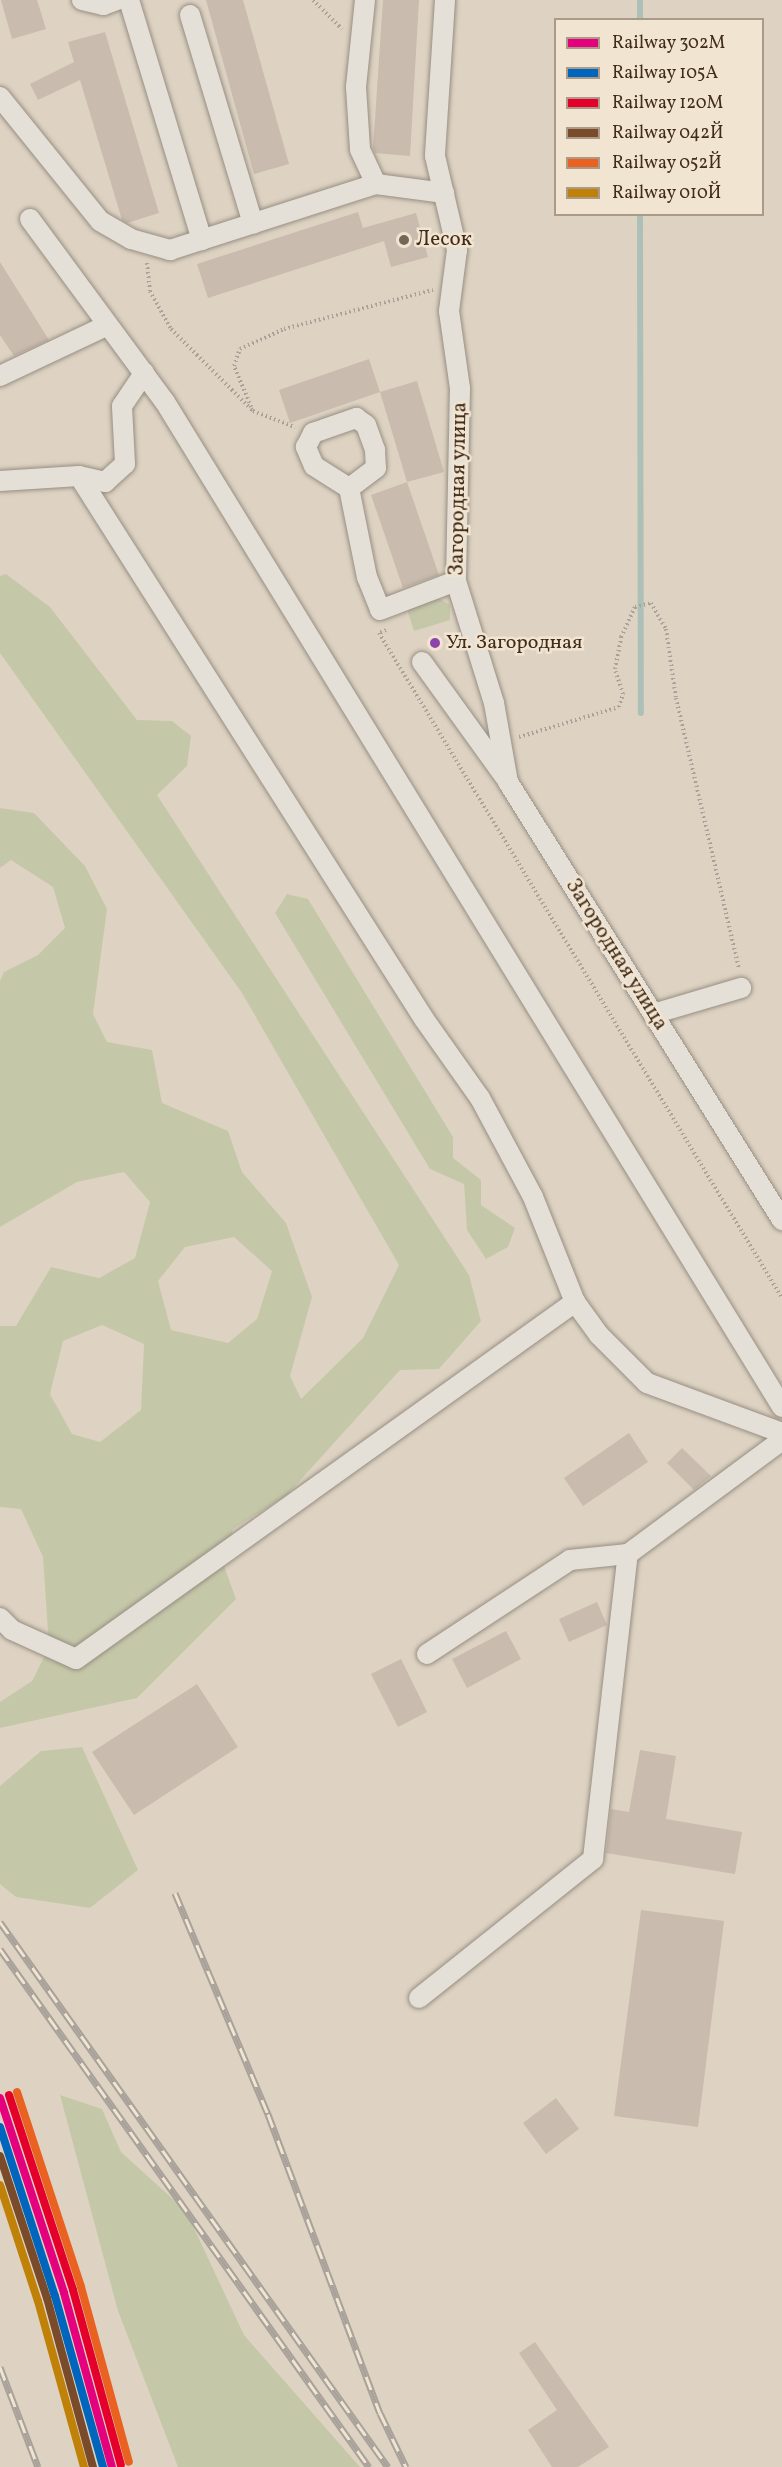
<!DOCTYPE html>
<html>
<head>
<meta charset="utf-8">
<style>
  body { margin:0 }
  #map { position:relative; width:782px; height:2467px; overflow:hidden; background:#ded3c2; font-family:Vollkorn,serif }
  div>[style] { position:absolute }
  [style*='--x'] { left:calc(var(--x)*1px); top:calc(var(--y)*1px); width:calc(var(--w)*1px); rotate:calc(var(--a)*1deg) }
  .green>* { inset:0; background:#c5c8a8 }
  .stream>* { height:6px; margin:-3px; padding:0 3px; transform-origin:3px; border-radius:3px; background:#adc0b8 }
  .building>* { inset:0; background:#c9bbae }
  .path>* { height:4px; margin-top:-2px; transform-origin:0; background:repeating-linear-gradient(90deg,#a8a29a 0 1.5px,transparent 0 4.5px) }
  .roads { filter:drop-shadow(0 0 2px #978e83) drop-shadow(0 0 2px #978e83) }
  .minor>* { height:20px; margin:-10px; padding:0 10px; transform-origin:10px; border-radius:10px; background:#e5e0d7 }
  .rail>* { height:7px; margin-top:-3.5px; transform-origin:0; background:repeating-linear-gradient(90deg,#f1e4d0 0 14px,#a8a29a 0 28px); box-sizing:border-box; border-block:2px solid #a8a29a }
  .rail-1>* { height:8px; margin:-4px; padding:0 4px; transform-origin:4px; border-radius:4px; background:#e5007d }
  .rail-2>* { height:8px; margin:-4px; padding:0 4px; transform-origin:4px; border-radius:4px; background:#0065bd }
  .rail-3>* { height:8px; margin:-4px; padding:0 4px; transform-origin:4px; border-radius:4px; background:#e4002b }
  .rail-4>* { height:8px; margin:-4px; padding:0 4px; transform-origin:4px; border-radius:4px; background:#7a4b2a }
  .rail-5>* { height:8px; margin:-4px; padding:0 4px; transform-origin:4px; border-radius:4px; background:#e96222 }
  .rail-6>* { height:8px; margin:-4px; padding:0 4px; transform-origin:4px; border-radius:4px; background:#c08108 }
  .dots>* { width:16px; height:16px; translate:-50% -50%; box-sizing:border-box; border:3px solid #f1e4d0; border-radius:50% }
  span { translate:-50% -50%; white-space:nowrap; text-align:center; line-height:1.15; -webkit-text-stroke:5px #f1e4d0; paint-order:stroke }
  .bus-label { font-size:20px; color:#412c1a }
  .left { translate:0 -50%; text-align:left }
  .poi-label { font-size:21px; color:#412c1a }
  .street-label { font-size:21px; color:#412c1a }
  .legend { position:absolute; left:554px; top:18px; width:210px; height:198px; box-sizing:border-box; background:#f1e4d0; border:2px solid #ab9a87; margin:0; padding:8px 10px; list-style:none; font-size:18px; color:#412c1a }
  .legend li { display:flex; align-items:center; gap:12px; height:30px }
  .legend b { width:30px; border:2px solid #ab9a87 }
</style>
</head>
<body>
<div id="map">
  <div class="green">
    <i style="clip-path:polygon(evenodd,6px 574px,50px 607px,137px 720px,172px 721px,191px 736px,187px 766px,157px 795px,469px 1275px,481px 1321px,439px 1369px,400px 1370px,287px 1495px,233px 1529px,224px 1566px,236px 1599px,137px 1698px,0 1728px,0 1702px,32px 1681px,49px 1647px,43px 1557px,21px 1509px,0 1507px,0 1326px,16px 1326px,51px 1267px,99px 1278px,135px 1258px,150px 1202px,124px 1172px,77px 1182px,0 1227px,0 981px,4px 972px,38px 955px,65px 928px,53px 887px,11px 860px,0 868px,0 808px,34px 813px,85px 866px,107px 909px,93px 1014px,107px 1042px,152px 1050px,162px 1103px,228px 1131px,242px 1172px,286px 1223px,312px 1297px,290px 1376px,301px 1399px,363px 1338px,399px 1265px,242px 993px,0 653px,0 576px,6px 574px,234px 1237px,272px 1271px,257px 1319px,228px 1343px,171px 1330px,158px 1281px,185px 1247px,234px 1237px,6px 574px,102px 1325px,144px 1344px,141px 1410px,100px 1442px,72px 1434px,50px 1394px,63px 1341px,102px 1325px)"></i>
    <i style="clip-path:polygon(438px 598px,450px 605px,450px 620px,414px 631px,407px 609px)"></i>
    <i style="clip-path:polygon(287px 894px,308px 899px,453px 1137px,453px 1158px,481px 1180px,481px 1205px,515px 1228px,508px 1247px,486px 1259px,467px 1230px,464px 1184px,430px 1169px,275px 913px)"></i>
    <i style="clip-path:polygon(82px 1747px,138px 1870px,90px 1908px,16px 1897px,0 1884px,0 1786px,41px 1751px)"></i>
    <i style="clip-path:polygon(60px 2095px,102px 2109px,121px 2152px,186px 2211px,244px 2335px,360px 2467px,178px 2467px,118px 2311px)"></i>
  </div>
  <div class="stream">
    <i style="--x:640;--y:0;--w:20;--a:90"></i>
    <i style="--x:640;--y:214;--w:499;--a:89.9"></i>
  </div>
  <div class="building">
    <i style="clip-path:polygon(1px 0,37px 0,46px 29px,12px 39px)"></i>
    <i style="clip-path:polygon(206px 0,243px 0,289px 164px,254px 174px)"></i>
    <i style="clip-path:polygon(383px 0,419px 0,410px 156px,375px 153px,373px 148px)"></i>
    <i style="clip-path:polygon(105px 32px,159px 213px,127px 223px,122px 220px,80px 80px,38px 100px,30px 84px,74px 62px,68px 42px)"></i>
    <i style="clip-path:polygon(358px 212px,363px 228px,416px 213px,428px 257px,391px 267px,384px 241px,208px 298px,197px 264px)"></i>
    <i style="clip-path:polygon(0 262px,49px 340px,14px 356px,0 335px)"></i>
    <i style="clip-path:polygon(369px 359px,380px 392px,290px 423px,279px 390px)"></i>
    <i style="clip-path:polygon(417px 381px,444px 472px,407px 482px,380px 392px)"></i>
    <i style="clip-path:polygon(407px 482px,439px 575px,403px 588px,371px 495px)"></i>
    <i style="clip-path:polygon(629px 1433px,648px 1462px,583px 1506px,564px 1478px)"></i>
    <i style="clip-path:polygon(682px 1448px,711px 1476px,694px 1490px,667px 1463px)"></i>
    <i style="clip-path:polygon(597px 1602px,607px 1625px,569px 1642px,559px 1619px)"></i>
    <i style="clip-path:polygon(506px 1631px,521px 1659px,467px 1688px,452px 1659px)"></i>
    <i style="clip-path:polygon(401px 1659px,427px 1712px,398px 1727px,371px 1674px)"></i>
    <i style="clip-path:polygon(197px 1684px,238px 1747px,134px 1815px,92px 1752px)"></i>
    <i style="clip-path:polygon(640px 1750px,676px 1756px,666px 1819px,742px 1832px,735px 1874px,606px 1853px,611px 1809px,629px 1812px)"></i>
    <i style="clip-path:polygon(641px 1910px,724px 1921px,698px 2127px,614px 2116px)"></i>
    <i style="clip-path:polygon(556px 2098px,579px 2129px,546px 2154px,523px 2123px)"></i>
    <i style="clip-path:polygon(535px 2342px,609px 2447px,578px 2467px,552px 2467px,528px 2430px,557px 2410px,519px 2353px)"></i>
  </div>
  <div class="path">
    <i style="--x:313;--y:0;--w:41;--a:45"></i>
    <i style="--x:147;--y:263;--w:28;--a:84"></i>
    <i style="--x:150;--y:291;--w:43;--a:61.1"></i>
    <i style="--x:171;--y:329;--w:116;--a:45"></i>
    <i style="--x:253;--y:411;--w:45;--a:20.9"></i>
    <i style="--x:253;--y:411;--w:49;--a:-112.9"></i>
    <i style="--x:234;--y:366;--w:18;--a:-71"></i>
    <i style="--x:240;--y:349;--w:48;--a:-24.4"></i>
    <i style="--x:284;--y:329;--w:154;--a:-14.7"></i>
    <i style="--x:386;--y:630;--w:8;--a:157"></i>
    <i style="--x:379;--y:633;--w:778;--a:58.78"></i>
    <i style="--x:519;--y:737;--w:104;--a:-16.7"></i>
    <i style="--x:619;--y:707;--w:14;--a:-73"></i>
    <i style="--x:623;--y:694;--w:26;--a:-108"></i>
    <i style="--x:615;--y:669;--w:33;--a:-79"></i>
    <i style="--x:621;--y:637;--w:33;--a:-65"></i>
    <i style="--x:635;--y:607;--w:16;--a:-14"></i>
    <i style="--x:651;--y:603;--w:30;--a:60"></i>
    <i style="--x:666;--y:629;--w:70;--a:81.8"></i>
    <i style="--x:676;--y:698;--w:278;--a:76.9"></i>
  </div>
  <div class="roads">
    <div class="minor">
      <i style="--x:82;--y:0;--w:22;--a:13"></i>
      <i style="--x:103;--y:5;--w:15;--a:-20"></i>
      <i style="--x:129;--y:0;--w:251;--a:73.1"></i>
      <i style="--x:445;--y:0;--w:156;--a:93.7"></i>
      <i style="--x:435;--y:156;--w:97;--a:76.8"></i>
      <i style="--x:457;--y:250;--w:62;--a:97.5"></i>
      <i style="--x:449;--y:311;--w:78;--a:81.9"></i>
      <i style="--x:460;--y:388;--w:193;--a:91.2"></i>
      <i style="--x:456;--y:581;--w:128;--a:72.7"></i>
      <i style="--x:494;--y:703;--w:80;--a:80"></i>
      <i style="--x:508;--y:782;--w:517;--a:57.97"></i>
      <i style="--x:190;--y:15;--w:218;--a:73.2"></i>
      <i style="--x:0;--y:97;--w:159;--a:51.1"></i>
      <i style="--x:100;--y:221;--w:36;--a:30"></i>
      <i style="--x:131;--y:239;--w:41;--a:15.8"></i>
      <i style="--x:170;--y:250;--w:216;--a:-17.8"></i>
      <i style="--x:376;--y:184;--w:38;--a:-115"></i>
      <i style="--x:360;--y:149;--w:62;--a:-93.7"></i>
      <i style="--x:356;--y:87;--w:87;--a:-84.1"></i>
      <i style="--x:376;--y:184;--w:69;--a:7.5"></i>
      <i style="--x:30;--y:219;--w:227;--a:53.6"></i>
      <i style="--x:165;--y:402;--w:1179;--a:58.45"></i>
      <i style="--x:0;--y:376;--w:119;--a:-25.3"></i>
      <i style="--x:79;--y:476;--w:643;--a:57.57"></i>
      <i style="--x:424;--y:1019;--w:97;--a:54.7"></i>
      <i style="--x:480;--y:1098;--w:112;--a:61.8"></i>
      <i style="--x:533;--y:1197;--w:113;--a:68.2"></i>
      <i style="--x:575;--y:1302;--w:41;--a:54"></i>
      <i style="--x:599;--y:1335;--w:68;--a:45"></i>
      <i style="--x:647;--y:1383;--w:144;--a:20.3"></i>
      <i style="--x:0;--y:481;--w:79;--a:-3.6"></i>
      <i style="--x:79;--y:476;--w:27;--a:13"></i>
      <i style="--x:105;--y:482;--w:27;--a:-42"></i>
      <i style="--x:125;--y:464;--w:58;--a:-93"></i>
      <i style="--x:122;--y:406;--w:40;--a:-56"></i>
      <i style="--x:349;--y:488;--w:41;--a:-147.8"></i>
      <i style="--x:314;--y:466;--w:21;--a:-113"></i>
      <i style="--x:306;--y:447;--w:16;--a:-63"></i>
      <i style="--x:313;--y:433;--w:46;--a:-19.2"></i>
      <i style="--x:356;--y:418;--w:12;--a:35"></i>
      <i style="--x:366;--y:425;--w:27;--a:70"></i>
      <i style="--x:375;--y:450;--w:18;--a:87"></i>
      <i style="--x:376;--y:468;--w:34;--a:143"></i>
      <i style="--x:349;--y:488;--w:91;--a:78.6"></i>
      <i style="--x:367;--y:577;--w:35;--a:68"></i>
      <i style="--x:380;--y:610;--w:81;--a:-20.9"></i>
      <i style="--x:422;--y:662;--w:142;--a:54.2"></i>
      <i style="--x:653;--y:1014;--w:92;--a:-16.5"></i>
      <i style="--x:0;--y:1618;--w:17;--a:45"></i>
      <i style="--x:12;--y:1630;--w:70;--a:24.4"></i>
      <i style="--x:76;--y:1659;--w:614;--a:-35.58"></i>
      <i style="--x:427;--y:1654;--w:171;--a:-33.3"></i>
      <i style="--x:570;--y:1560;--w:58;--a:-5.9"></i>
      <i style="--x:419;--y:1998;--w:223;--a:-38.6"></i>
      <i style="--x:593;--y:1859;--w:307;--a:-83.5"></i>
      <i style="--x:628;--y:1554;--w:192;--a:-36.5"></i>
    </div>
  </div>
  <div class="rail">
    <i style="--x:175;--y:1893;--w:240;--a:67.2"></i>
    <i style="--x:268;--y:2114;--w:319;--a:69.5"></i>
    <i style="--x:380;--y:2413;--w:60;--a:64.3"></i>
    <i style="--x:0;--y:1922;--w:669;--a:54.55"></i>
    <i style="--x:0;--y:1949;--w:636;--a:54.54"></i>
    <i style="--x:0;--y:2367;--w:107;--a:69.2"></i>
  </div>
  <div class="rail-1">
    <i style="--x:0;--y:2098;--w:205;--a:71.8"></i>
    <i style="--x:64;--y:2293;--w:180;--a:74.6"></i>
  </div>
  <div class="rail-2">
    <i style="--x:0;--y:2127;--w:178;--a:72"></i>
    <i style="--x:55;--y:2296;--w:178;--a:74.3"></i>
  </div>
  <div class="rail-3">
    <i style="--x:9;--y:2095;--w:205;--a:71.8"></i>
    <i style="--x:73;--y:2290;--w:181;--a:74.7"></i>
  </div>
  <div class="rail-4">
    <i style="--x:0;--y:2156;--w:150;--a:71.7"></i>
    <i style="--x:47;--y:2298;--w:175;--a:74.8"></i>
  </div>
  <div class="rail-5">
    <i style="--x:17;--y:2092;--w:205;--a:71.8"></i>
    <i style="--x:81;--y:2287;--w:181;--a:74.7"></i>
  </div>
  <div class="rail-6">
    <i style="--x:0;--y:2185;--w:122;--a:71.9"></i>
    <i style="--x:38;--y:2301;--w:172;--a:74.5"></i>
  </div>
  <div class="dots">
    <i style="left:404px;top:240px;background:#786655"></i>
    <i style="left:435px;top:643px;background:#8e44ad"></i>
  </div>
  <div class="bus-label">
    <span class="left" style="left:446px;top:643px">Ул. Загородная</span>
  </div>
  <div class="poi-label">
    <span class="left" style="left:416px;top:240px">Лесок</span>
  </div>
  <div class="street-label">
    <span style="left:459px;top:489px;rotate:-89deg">Загородная улица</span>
    <span style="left:616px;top:955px;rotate:58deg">Загородная улица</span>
  </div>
  <ul class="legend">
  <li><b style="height:8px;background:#e5007d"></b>Railway 302М</li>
  <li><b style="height:8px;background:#0065bd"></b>Railway 105А</li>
  <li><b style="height:8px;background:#e4002b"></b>Railway 120М</li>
  <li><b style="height:8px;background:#7a4b2a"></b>Railway 042Й</li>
  <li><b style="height:8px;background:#e96222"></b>Railway 052Й</li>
  <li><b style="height:8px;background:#c08108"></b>Railway 010Й</li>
  </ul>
</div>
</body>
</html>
